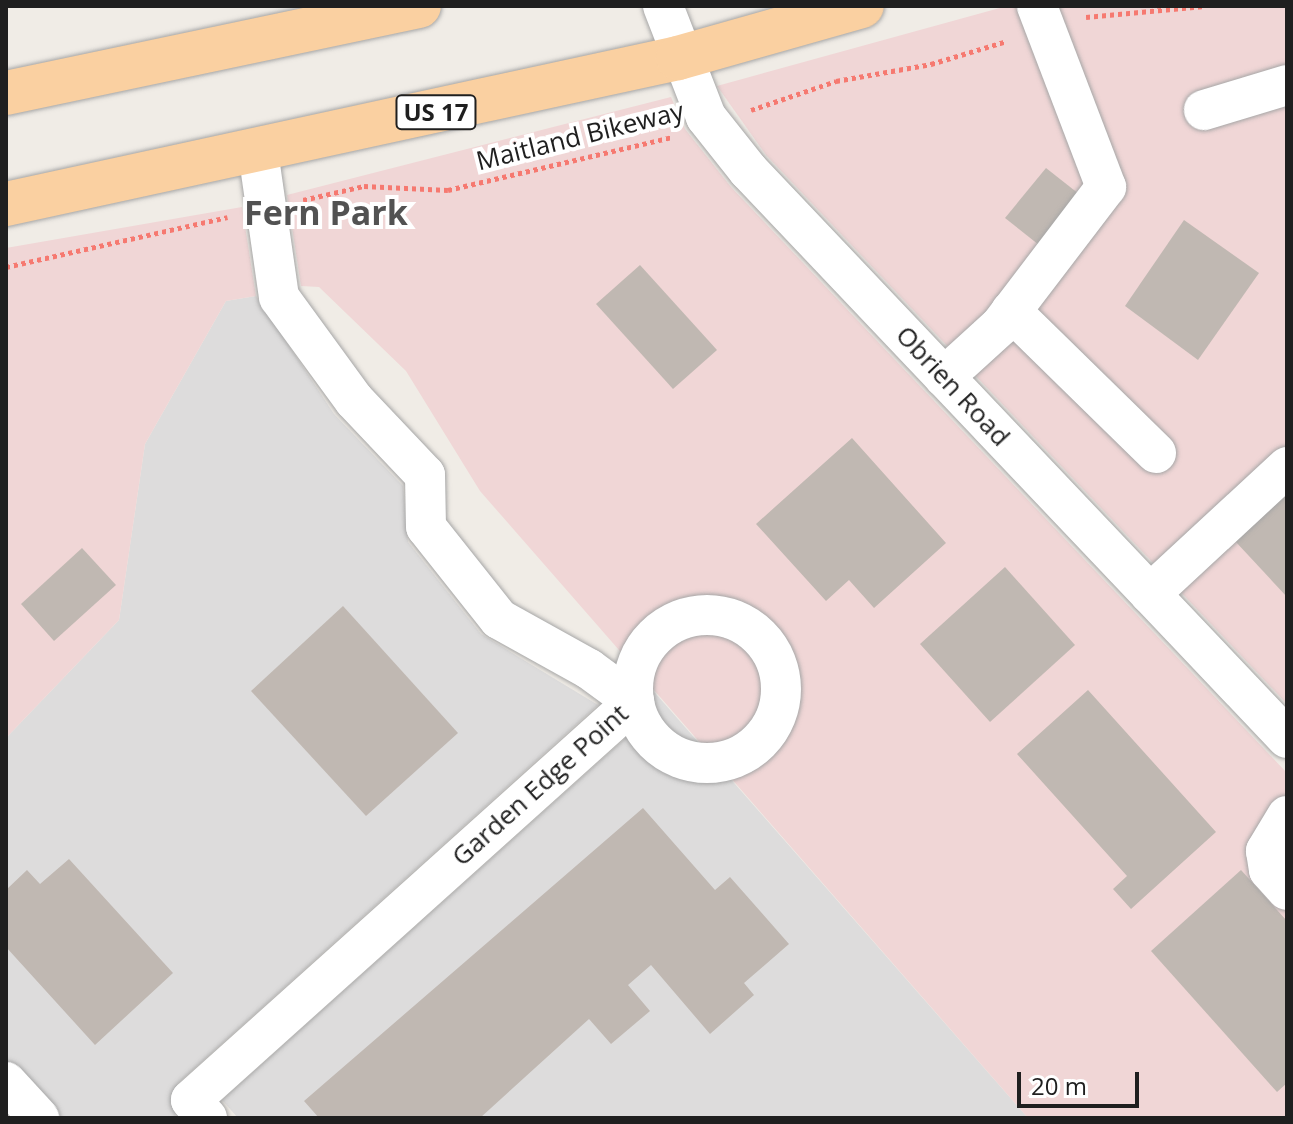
<!DOCTYPE html>
<html>
<head>
<meta charset="utf-8">
<style>
  body { margin:0 }
  #map { position:relative; width:1293px; height:1124px; overflow:hidden; background:#f0ece6; font-family:"Open Sans",sans-serif }
  div>[style] { position:absolute }
  [style*='--x'] { left:calc(var(--x)*1px); top:calc(var(--y)*1px); width:calc(var(--w)*1px); rotate:calc(var(--a)*1deg) }
  .residential>* { inset:0; background:#dddcdc }
  .commercial>* { inset:0; background:#f0d6d6 }
  .building>* { inset:0; background:#c0b8b2 }
  .path>* { height:5px; margin-top:-2.5px; transform-origin:0; background:repeating-linear-gradient(90deg,#f67970 0 4px,transparent 0 8px) }
  .roads { filter:drop-shadow(0 0 2px #a6a6a6) drop-shadow(0 0 2px #a6a6a6) }
  .minor>* { height:40px; margin:-20px; padding:0 20px; transform-origin:20px; border-radius:20px; background:#fff }
  .minor>.ring { margin:-20px; padding:0; box-sizing:content-box; background:none; border:40px solid #fff; border-radius:50% }
  .major>* { height:44px; margin:-22px; padding:0 22px; transform-origin:22px; border-radius:22px; background:#fad0a1 }
  span { translate:-50% -50%; white-space:nowrap; text-align:center; line-height:1.15; -webkit-text-stroke:8px #fff; paint-order:stroke }
  .shield-label span { padding:2px 6px; background:#fff; border:2px solid; border-radius:6px; -webkit-text-stroke-width:0 }
  .shield-label { font-size:24px; color:#1f1f1f; font-weight:700 }
  .street-label { font-size:26px; color:#1f1f1f }
  .district-label { font-size:34px; color:#525252; font-weight:700 }
  .frame { position:absolute; inset:0; border:8px solid #1f1f1f; pointer-events:none }
  .scale { position:absolute; left:1017px; top:1072px; width:122px; height:36px; box-sizing:border-box; border:4px solid #1f1f1f; border-top:0; padding-left:10px; font-size:24px; line-height:28px; white-space:nowrap; color:#1f1f1f; -webkit-text-stroke:6px #fff; paint-order:stroke }
</style>
</head>
<body>
<div id="map">
  <div class="residential">
    <i style="clip-path:polygon(256px 296px,334px 414px,403px 486px,408px 542px,481px 634px,598px 705px,177px 1084px,175px 1118px,44px 1118px,6px 1076px,6px 738px,119px 620px,145px 444px,226px 301px)"></i>
    <i style="clip-path:polygon(649px 686px,1028px 1118px,238px 1118px,222px 1100px,648px 718px)"></i>
  </div>
  <div class="commercial">
    <i style="clip-path:polygon(1007px 6px,1287px 6px,1287px 704px,766px 155px,717px 86px)"></i>
    <i style="clip-path:polygon(671px 97px,685px 129px,731px 187px,1287px 773px,1287px 1118px,1028px 1118px,480px 491px,406px 371px,319px 287px,301px 286px,287px 195px)"></i>
    <i style="clip-path:polygon(242px 207px,256px 296px,226px 301px,145px 444px,119px 620px,6px 738px,6px 248px)"></i>
  </div>
  <div class="building">
    <i style="clip-path:polygon(1046px 168px,1079px 194px,1039px 245px,1005px 218px)"></i>
    <i style="clip-path:polygon(1184px 220px,1259px 273px,1198px 360px,1125px 306px)"></i>
    <i style="clip-path:polygon(640px 265px,717px 350px,673px 389px,596px 304px)"></i>
    <i style="clip-path:polygon(852px 438px,946px 543px,874px 608px,849px 580px,826px 601px,756px 524px)"></i>
    <i style="clip-path:polygon(1287px 493px,1287px 597px,1235px 541px)"></i>
    <i style="clip-path:polygon(82px 548px,116px 585px,54px 641px,21px 604px)"></i>
    <i style="clip-path:polygon(1005px 567px,1075px 645px,990px 722px,920px 644px)"></i>
    <i style="clip-path:polygon(343px 606px,458px 733px,366px 816px,251px 691px)"></i>
    <i style="clip-path:polygon(1088px 690px,1216px 832px,1131px 909px,1113px 889px,1127px 876px,1017px 754px)"></i>
    <i style="clip-path:polygon(643px 808px,715px 890px,730px 877px,789px 944px,744px 983px,754px 995px,710px 1034px,651px 965px,628px 985px,650px 1011px,611px 1044px,589px 1019px,480px 1118px,319px 1118px,304px 1101px)"></i>
    <i style="clip-path:polygon(69px 859px,173px 973px,95px 1045px,6px 947px,6px 890px,27px 870px,40px 884px)"></i>
    <i style="clip-path:polygon(1241px 870px,1287px 921px,1287px 1083px,1277px 1092px,1151px 951px)"></i>
  </div>
  <div class="path">
    <i style="--x:1086;--y:17;--w:119;--a:-5.3"></i>
    <i style="--x:751;--y:110;--w:90;--a:-18.8"></i>
    <i style="--x:836;--y:81;--w:97;--a:-10.1"></i>
    <i style="--x:931;--y:64;--w:79;--a:-16.8"></i>
    <i style="--x:303;--y:200;--w:63;--a:-12.9"></i>
    <i style="--x:364;--y:186;--w:84;--a:2.7"></i>
    <i style="--x:448;--y:190;--w:231;--a:-13.3"></i>
    <i style="--x:6;--y:267;--w:227;--a:-12.7"></i>
  </div>
  <div class="roads">
    <div class="minor">
      <i style="--x:663;--y:6;--w:119;--a:68.8"></i>
      <i style="--x:706;--y:117;--w:68;--a:51.6"></i>
      <i style="--x:748;--y:170;--w:783;--a:46.5"></i>
      <i style="--x:1204;--y:110;--w:87;--a:-16.8"></i>
      <i style="--x:1011;--y:311;--w:203;--a:44.4"></i>
      <i style="--x:944;--y:377;--w:76;--a:-42.3"></i>
      <i style="--x:1000;--y:326;--w:175;--a:-52.7"></i>
      <i style="--x:1106;--y:187;--w:194;--a:-110.9"></i>
      <i style="--x:1150;--y:594;--w:187;--a:-42.8"></i>
      <i class="ring" style="left:633px;top:615px;width:108px;height:108px"></i>
      <i style="--x:1287;--y:816;--w:41;--a:121"></i>
      <i style="--x:1266;--y:851;--w:19;--a:81"></i>
      <i style="--x:1269;--y:870;--w:27;--a:48"></i>
      <i style="--x:6;--y:1082;--w:49;--a:47.5"></i>
      <i style="--x:207;--y:1118;--w:24;--a:-132"></i>
      <i style="--x:191;--y:1100;--w:596;--a:-41.94"></i>
      <i style="--x:634;--y:702;--w:56;--a:-143.7"></i>
      <i style="--x:589;--y:669;--w:103;--a:-150.9"></i>
      <i style="--x:499;--y:619;--w:117;--a:-128.4"></i>
      <i style="--x:426;--y:527;--w:52;--a:-91.1"></i>
      <i style="--x:425;--y:475;--w:103;--a:-133.4"></i>
      <i style="--x:354;--y:400;--w:127;--a:-126.1"></i>
      <i style="--x:279;--y:297;--w:147;--a:-98.2"></i>
    </div>
    <div class="major">
      <i style="--x:6;--y:93;--w:422;--a:-11.9"></i>
      <i style="--x:6;--y:204;--w:688;--a:-12.26"></i>
      <i style="--x:678;--y:58;--w:191;--a:-15.8"></i>
    </div>
  </div>
  <div class="shield-label">
    <span style="left:436px;top:112px">US 17</span>
  </div>
  <div class="street-label">
    <span style="left:580px;top:136px;rotate:-14deg">Maitland Bikeway</span>
    <span style="left:953px;top:386px;rotate:47deg">Obrien Road</span>
    <span style="left:540px;top:785px;rotate:-42deg">Garden Edge Point</span>
  </div>
  <div class="district-label">
    <span style="left:326px;top:213px">Fern Park</span>
  </div>
  <div class="frame"></div>
  <div class="scale">20 m</div>
</div>
</body>
</html>
